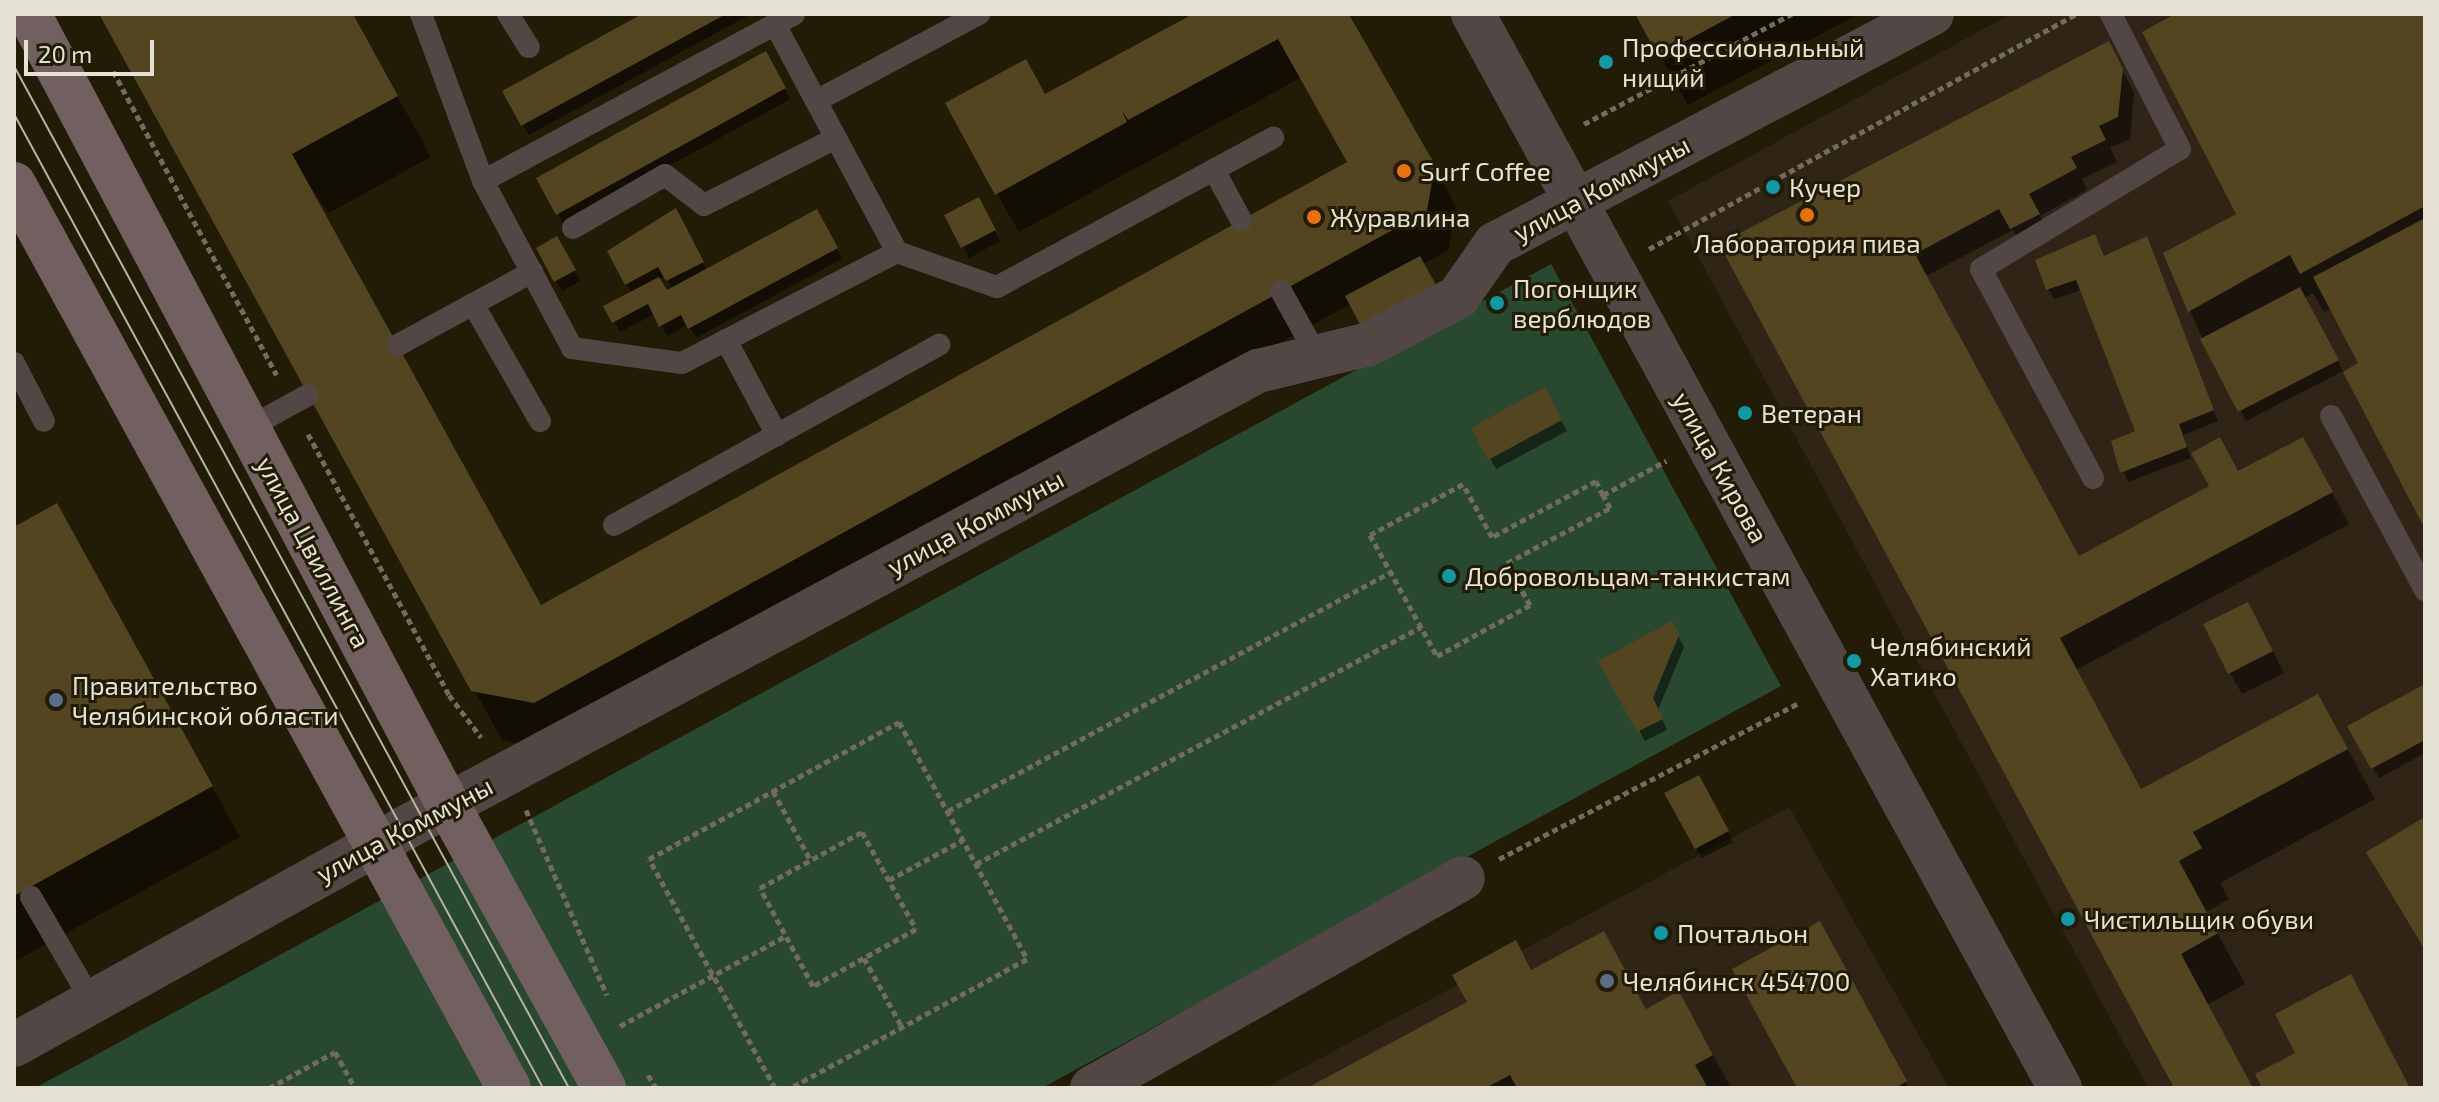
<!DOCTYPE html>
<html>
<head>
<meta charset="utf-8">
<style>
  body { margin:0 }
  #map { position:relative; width:2439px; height:1102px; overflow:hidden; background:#221b06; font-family:"Exo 2",sans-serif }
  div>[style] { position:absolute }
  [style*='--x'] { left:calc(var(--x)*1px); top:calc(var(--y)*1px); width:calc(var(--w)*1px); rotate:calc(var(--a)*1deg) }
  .commercial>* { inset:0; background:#302416 }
  .green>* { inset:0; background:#294830 }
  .shadow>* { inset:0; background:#0007 }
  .building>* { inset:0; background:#534520 }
  .path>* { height:5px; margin-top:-2.5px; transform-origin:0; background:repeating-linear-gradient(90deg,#726c5a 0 6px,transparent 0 10px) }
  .lane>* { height:22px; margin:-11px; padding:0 11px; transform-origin:11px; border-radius:11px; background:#534746 }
  .street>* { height:44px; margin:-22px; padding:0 22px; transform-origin:22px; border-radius:22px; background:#534746 }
  .secondary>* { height:44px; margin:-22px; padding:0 22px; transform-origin:22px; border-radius:22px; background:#725f5f }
  .tram>* { height:2px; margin:-1px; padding:0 1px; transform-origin:1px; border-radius:1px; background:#b8b3a4 }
  .dots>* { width:22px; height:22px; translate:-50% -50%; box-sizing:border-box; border:4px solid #221b06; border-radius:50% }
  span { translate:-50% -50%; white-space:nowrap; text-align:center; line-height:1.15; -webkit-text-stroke:6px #221b06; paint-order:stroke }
  .poi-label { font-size:26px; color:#e5e1d3 }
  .left { translate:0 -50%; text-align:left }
  .street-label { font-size:26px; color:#e5e1d3 }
  .frame { position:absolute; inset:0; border:16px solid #e5e1d3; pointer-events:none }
  .scale { position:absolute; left:24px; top:40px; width:130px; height:36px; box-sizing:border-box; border:4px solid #e5e1d3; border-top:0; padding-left:10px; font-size:24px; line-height:28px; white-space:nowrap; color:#e5e1d3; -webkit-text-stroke:6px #221b06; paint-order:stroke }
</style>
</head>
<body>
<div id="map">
  <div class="commercial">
    <i style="clip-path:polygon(2011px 14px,2425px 14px,2425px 1088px,2148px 1088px,1668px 201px)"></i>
    <i style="clip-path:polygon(1789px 807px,1949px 1088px,1265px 1088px)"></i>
  </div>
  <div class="green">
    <i style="clip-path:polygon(1551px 264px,1781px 686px,1042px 1088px,35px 1088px)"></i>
  </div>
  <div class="shadow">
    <i style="clip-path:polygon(101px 14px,352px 14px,431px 157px,329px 213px,302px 175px,541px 608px,1350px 163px,1302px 77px,1019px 232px,997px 194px,1045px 96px,1197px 14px,1350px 14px,1456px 206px,1449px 250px,739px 640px,564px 752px,502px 740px)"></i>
    <i style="clip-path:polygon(646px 14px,751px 14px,529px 135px,504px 91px)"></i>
    <i style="clip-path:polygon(1637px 14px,1859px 14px,1688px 105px)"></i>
    <i style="clip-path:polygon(2179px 14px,2425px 14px,2425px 525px,2361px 364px,2332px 307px,2324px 312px,2313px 293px,2305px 298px,2343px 371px,2246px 421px,2203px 340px,2165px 254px,2238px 214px)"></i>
    <i style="clip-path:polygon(2108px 44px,2134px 92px,2130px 139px,2110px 148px,2117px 162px,2082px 179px,2087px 190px,2040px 216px,2050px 236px,2024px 249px,2013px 230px,1926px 276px,2079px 559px,2238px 474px,2320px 470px,2349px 524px,2076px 670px,2141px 792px,2346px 746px,2375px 799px,2220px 883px,2229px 899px,2206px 912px,2245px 984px,2207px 1005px,2252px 1088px,2178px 1088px,1722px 245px)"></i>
    <i style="clip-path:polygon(765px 54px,790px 99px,564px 224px,539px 179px)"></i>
    <i style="clip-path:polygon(984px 210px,1000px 241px,969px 258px,947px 216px)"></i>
    <i style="clip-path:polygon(evenodd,675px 211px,707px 271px,816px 211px,842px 259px,696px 338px,688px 325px,667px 336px,655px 314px,620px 332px,606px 306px,632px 293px,609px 251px,675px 211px,665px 276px,673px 289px,666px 293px,659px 280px,665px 276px)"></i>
    <i style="clip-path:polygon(2146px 238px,2218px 421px,2183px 435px,2191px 458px,2128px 482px,2113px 442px,2137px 432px,2082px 290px,2054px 299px,2048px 289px)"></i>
    <i style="clip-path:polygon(556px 239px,580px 281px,562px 291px,538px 249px)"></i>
    <i style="clip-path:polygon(1544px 390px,1567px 431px,1496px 469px,1474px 429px)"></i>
    <i style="clip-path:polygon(14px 529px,85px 556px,240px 837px,14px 962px)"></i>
    <i style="clip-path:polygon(1671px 624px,1684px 647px,1658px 710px,1667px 730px,1645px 741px,1601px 662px)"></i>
    <i style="clip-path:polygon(2260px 625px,2284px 673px,2242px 694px,2230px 673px)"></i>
    <i style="clip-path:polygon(2425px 686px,2425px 753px,2379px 778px,2350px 726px)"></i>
    <i style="clip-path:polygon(1698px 778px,1733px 842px,1702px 858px,1667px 794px)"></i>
    <i style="clip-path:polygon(1831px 945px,1909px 1088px,1799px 1088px)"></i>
    <i style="clip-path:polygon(1532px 972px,1632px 984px,1647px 1010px,1679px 993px,1731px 1088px,1311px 1088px)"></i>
  </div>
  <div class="building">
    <i style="clip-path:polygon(99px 14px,353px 14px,398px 96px,292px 154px,541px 605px,1347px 162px,1278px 39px,1128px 120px,1121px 109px,1127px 122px,995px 195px,945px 103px,1026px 59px,1045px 94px,1193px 14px,1349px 14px,1435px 165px,1427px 211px,534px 703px,471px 691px)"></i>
    <i style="clip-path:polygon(642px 14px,726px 14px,521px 126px,502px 91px)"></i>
    <i style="clip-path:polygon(1635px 14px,1736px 14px,1658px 56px)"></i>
    <i style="clip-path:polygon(2175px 14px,2425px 14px,2425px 206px,2300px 274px,2290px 255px,2188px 312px,2163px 253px,2236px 214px,2142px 32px)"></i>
    <i style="clip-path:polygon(2109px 41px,2123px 69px,2118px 117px,2099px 126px,2106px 140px,2071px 157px,2077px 168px,2029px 194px,2040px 214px,2010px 229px,1999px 209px,1915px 254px,2079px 556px,2209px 486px,2191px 453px,2220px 437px,2238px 471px,2303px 437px,2333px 492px,2060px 638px,2141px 789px,2318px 694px,2348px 749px,2193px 832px,2202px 848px,2179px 861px,2218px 933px,2181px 954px,2253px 1088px,2174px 1088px,1719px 244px)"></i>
    <i style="clip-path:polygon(766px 51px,786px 88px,556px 215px,536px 178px)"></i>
    <i style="clip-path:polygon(979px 197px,996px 230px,961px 248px,944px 215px)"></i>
    <i style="clip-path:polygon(676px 208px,704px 262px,666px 281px,658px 267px,625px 285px,607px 251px)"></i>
    <i style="clip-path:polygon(817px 209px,838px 248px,688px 329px,681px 315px,659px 327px,648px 304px,612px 323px,603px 306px,659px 277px,667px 290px)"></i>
    <i style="clip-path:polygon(2425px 218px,2425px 529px,2343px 372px,2358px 363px,2313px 277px)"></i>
    <i style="clip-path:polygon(2095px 234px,2104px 256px,2147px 236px,2214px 410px,2179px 424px,2187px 447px,2120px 473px,2111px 441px,2135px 431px,2076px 280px,2046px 290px,2035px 260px)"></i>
    <i style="clip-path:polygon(557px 236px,576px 270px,554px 282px,536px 248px)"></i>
    <i style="clip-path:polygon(1420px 256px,1441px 294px,1365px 334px,1345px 296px)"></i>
    <i style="clip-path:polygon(2300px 287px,2339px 360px,2238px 412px,2200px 339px)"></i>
    <i style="clip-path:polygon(1545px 387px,1562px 420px,1488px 460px,1471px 428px)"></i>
    <i style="clip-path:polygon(57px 503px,213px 786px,14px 896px,14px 527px)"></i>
    <i style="clip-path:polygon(2248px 602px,2273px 651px,2228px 674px,2203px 624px)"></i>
    <i style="clip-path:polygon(1672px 621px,1679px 635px,1653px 698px,1663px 719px,1637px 732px,1598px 661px)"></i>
    <i style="clip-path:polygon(2425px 684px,2425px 740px,2371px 769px,2347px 726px)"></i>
    <i style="clip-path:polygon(1699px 775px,1729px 831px,1695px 849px,1664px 793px)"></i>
    <i style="clip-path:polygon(2425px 817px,2425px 950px,2366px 852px)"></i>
    <i style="clip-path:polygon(1820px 921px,1907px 1081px,1895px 1088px,1797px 1088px,1732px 969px)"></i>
    <i style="clip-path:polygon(1604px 931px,1646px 1009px,1679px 991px,1713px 1055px,1695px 1065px,1708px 1088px,1517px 1088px,1510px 1075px,1486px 1088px,1307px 1088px,1467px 1002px,1452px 975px,1516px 940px,1531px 970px)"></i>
    <i style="clip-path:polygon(2351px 974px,2410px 1088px,2262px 1088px,2255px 1074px,2295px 1053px,2275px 1014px)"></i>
  </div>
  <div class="path">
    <i style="--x:113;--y:71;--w:345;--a:61.7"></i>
    <i style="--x:1584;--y:124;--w:235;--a:-27.9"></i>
    <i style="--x:1649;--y:249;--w:487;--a:-28.8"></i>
    <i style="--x:308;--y:434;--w:297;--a:61.6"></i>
    <i style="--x:449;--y:695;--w:53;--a:52.7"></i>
    <i style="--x:1603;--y:495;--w:16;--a:-117"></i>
    <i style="--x:1596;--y:481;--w:118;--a:151.7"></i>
    <i style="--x:1492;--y:537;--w:60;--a:-118.7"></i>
    <i style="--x:1463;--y:484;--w:106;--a:151.3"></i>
    <i style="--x:1370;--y:535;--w:138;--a:61"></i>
    <i style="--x:1437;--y:656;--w:106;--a:-28.7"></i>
    <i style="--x:1530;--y:605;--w:48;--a:-118.7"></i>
    <i style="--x:1507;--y:563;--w:117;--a:-28.1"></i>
    <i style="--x:1610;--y:508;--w:15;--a:-118"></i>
    <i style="--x:1603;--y:495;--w:72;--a:-28.4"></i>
    <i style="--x:773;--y:791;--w:80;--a:61.5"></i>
    <i style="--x:526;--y:810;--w:202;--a:66.4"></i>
    <i style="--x:948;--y:811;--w:503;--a:-28.35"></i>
    <i style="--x:862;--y:832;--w:111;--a:60.9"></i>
    <i style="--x:916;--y:929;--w:118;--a:151"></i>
    <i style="--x:813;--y:986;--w:111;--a:-118.4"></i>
    <i style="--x:760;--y:888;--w:116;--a:-28.8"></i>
    <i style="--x:1499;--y:859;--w:338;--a:-27.5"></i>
    <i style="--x:976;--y:864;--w:504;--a:-28.04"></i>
    <i style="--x:889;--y:880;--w:84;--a:-28.4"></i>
    <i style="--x:864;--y:958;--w:79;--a:61.2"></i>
    <i style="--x:620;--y:1026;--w:189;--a:-28.5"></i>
    <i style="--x:648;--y:1075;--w:15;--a:58"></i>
    <i style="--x:269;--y:1088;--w:75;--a:-28.6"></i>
    <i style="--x:335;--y:1052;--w:41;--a:60.9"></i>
    <i style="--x:775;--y:1088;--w:261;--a:-118.8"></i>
    <i style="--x:649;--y:859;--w:285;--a:-28.7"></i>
    <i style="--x:899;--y:722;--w:269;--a:61.6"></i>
    <i style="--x:1027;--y:959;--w:270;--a:151.4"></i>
  </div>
  <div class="lane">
    <i style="--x:421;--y:14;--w:178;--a:69.6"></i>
    <i style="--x:483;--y:181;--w:189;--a:61.9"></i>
    <i style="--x:572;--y:348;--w:111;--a:7.8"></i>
    <i style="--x:682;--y:363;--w:242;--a:-27.3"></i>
    <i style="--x:897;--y:252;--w:259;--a:-118.2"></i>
    <i style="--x:508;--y:14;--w:39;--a:58"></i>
    <i style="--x:816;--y:101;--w:185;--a:-28.1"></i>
    <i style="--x:1214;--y:170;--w:57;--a:61.6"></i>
    <i style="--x:483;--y:181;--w:353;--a:-28.2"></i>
    <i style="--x:573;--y:228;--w:106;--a:-29.9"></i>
    <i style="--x:665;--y:175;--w:49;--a:37.6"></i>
    <i style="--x:704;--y:205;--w:148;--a:-26.9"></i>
    <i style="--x:897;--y:252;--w:106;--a:19.3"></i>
    <i style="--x:997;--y:287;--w:314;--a:-28.4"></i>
    <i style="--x:1281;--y:291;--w:74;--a:61"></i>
    <i style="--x:473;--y:304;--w:135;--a:60.2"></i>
    <i style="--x:726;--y:340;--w:108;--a:61.8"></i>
    <i style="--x:398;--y:345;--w:153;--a:-28.6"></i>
    <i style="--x:14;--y:363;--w:65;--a:62.7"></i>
    <i style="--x:2331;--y:416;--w:198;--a:61.6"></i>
    <i style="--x:248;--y:428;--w:68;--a:-28.8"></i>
    <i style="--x:2093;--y:478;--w:237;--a:-118.2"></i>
    <i style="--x:1981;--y:269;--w:232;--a:-31.1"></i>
    <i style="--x:2180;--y:149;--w:152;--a:-117.1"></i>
    <i style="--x:614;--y:525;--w:372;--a:-29"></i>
    <i style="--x:31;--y:897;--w:121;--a:59.8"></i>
  </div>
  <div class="street">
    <i style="--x:1473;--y:14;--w:1224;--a:61.34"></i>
    <i style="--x:14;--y:1045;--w:445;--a:-29"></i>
    <i style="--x:403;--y:829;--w:970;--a:-28.18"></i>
    <i style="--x:1258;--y:371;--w:114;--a:-13.7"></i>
    <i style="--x:1369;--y:344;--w:101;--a:-27.8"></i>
    <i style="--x:1458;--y:297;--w:65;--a:-55.1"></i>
    <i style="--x:1495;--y:244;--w:494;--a:-27.8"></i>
    <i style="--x:1092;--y:1088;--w:426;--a:-29.5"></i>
  </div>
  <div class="secondary">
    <i style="--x:29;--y:14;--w:895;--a:62.09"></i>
    <i style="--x:448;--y:805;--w:323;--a:61.1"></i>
    <i style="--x:14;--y:184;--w:1031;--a:61.3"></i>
  </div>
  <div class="tram">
    <i style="--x:14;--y:66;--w:1163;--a:61.5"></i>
    <i style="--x:14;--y:114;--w:1108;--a:61.49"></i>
  </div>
  <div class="dots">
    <i style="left:1606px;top:62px;background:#0f9aa8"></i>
    <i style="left:1404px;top:171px;background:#e8710a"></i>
    <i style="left:1773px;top:187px;background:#0f9aa8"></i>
    <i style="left:1807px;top:215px;background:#e8710a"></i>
    <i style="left:1314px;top:217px;background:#e8710a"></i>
    <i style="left:1497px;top:303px;background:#0f9aa8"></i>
    <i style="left:1745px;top:413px;background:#0f9aa8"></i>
    <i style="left:1449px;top:576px;background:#0f9aa8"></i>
    <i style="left:1854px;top:661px;background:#0f9aa8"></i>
    <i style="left:56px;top:700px;background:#5c6f8a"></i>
    <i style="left:2068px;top:919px;background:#0f9aa8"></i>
    <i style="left:1661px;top:933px;background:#0f9aa8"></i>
    <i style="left:1607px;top:981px;background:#5c6f8a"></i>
  </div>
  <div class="poi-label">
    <span class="left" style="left:1622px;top:62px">Профессиональный<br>нищий</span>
    <span class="left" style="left:1420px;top:171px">Surf Coffee</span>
    <span class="left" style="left:1789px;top:187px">Кучер</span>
    <span class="left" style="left:1330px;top:217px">Журавлина</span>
    <span style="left:1807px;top:243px">Лаборатория пива</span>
    <span class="left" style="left:1513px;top:303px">Погонщик<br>верблюдов</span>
    <span class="left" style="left:1761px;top:413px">Ветеран</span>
    <span class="left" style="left:1465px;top:576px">Добровольцам-танкистам</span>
    <span class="left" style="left:1870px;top:661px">Челябинский<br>Хатико</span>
    <span class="left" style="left:72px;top:700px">Правительство<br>Челябинской области</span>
    <span class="left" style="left:2084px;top:919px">Чистильщик обуви</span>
    <span class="left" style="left:1677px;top:933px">Почтальон</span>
    <span class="left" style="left:1623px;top:981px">Челябинск 454700</span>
  </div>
  <div class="street-label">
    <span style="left:1601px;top:188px;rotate:-28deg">улица Коммуны</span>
    <span style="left:1721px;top:467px;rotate:61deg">улица Кирова</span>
    <span style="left:975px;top:522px;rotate:-28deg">улица Коммуны</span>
    <span style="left:314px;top:552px;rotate:62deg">улица Цвиллинга</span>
    <span style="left:404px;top:829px;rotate:-28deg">улица Коммуны</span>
  </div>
  <div class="frame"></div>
  <div class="scale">20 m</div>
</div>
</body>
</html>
